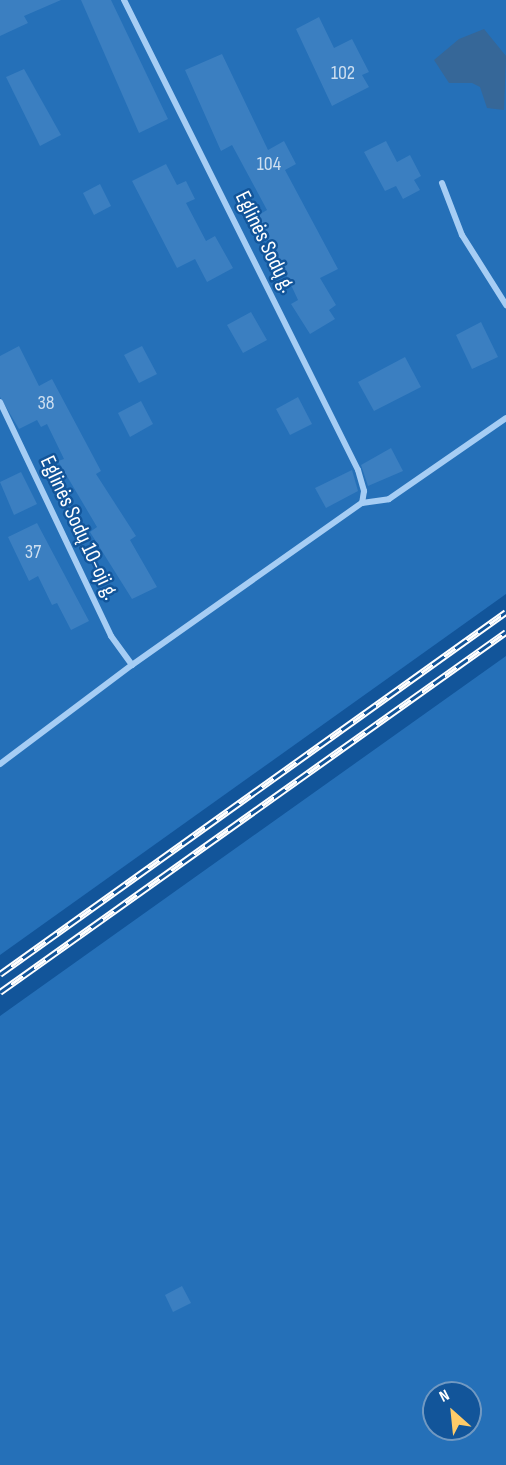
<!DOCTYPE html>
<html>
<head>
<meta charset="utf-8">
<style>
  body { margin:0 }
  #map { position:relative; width:506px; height:1465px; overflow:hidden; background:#12559a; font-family:"Sofia Sans Condensed",sans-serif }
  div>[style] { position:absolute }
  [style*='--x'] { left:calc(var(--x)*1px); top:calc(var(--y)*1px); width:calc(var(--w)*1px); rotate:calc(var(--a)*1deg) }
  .green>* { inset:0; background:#2570b8 }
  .water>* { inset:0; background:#366798 }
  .building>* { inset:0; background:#3b7fc1 }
  .minor>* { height:6px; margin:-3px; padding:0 3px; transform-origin:3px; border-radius:3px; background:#a6cdf4 }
  .rail>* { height:7px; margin-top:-3.5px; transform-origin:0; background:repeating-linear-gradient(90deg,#12559a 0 14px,#fff 0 28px); box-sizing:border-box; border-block:2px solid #fff }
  span { translate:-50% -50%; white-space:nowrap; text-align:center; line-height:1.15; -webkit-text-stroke:5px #12559a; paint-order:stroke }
  .number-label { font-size:20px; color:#cedff0 }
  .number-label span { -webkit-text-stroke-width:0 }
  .street-label { font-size:22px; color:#fff }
  .north { position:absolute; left:422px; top:1381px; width:60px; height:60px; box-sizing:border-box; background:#12559a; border:2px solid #7199c2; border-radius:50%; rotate:333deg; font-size:16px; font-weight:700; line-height:24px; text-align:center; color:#fff }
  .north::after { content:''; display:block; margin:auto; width:21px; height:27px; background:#ffcb68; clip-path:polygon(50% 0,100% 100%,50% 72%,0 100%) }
</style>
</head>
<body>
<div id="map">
  <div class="green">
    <i style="clip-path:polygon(0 0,506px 0,506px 594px,0 955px)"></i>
    <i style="clip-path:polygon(evenodd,506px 656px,506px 1465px,0 1465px,0 1016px,506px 656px,434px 1393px,470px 1393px,470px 1429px,434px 1429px,434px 1393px)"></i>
  </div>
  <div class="water">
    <i style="clip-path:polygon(484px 29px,506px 56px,504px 110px,487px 108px,480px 87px,472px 83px,449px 83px,434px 60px,459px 39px)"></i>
  </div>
  <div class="building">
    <i style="clip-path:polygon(0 0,61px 0,24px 16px,28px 23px,0 36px)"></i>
    <i style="clip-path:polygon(81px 0,111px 0,168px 119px,139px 133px)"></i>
    <i style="clip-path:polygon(319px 17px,334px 48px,352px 39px,369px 72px,362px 75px,369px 87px,332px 106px,296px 29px)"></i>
    <i style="clip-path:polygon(222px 54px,268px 150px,284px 141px,296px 164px,285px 170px,338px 269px,320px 278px,336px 305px,329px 310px,335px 319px,310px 334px,291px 304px,298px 300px,279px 259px,255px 217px,267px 210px,232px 145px,221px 151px,185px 70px)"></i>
    <i style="clip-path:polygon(24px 69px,61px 135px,40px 146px,6px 77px)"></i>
    <i style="clip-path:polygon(386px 141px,397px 162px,410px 155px,421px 176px,414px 180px,420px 190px,403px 199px,396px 186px,385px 191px,364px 152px)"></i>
    <i style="clip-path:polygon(166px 164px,177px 185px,186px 181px,195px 199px,186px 203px,206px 241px,215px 236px,233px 268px,207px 282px,195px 259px,177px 268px,132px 181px)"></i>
    <i style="clip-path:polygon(100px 184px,111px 206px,94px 215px,83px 193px)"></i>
    <i style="clip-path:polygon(251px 312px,267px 340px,243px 353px,227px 325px)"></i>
    <i style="clip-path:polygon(481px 322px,498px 357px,472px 369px,456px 335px)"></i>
    <i style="clip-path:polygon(19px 346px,39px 386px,52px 379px,101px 471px,96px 474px,136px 536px,130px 540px,157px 587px,132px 599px,90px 532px,97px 527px,58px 461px,64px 459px,47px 424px,41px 427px,37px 420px,19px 429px,0 397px,0 356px)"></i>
    <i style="clip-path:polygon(142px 346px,157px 374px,139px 383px,124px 355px)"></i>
    <i style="clip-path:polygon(405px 357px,421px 387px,374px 411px,358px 382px)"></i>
    <i style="clip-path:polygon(298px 397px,312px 424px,290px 435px,276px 409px)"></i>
    <i style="clip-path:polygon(141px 401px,153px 424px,130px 437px,118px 413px)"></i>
    <i style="clip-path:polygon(391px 448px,403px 471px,368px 486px,361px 465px)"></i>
    <i style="clip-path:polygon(352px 470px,358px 491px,326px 508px,315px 488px)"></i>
    <i style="clip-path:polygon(21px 472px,37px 504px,14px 515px,0 482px)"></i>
    <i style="clip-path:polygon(37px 523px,89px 621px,71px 630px,57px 603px,52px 605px,38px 576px,29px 581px,8px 537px)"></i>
    <i style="clip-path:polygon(182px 1286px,191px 1303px,173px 1312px,165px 1295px)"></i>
  </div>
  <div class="minor">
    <i style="--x:124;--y:0;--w:525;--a:63.53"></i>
    <i style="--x:358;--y:470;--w:22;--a:74"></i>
    <i style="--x:364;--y:491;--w:12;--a:99"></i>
    <i style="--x:442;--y:183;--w:56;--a:69"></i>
    <i style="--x:462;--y:235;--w:83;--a:57.8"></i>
    <i style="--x:0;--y:402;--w:259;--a:64.6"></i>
    <i style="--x:111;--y:636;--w:36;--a:54"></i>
    <i style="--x:0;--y:764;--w:165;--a:-36.9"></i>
    <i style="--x:132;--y:665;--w:281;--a:-35.2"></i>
    <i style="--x:362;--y:503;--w:27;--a:-8"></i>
    <i style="--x:389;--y:499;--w:142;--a:-34.7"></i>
  </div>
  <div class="rail">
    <i style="--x:0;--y:974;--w:622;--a:-35.58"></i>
    <i style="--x:0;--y:992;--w:621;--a:-35.43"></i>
  </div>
  <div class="number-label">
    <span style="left:343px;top:73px">102</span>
    <span style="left:269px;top:164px">104</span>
    <span style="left:46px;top:403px">38</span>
    <span style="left:33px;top:552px">37</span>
  </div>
  <div class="street-label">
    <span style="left:265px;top:242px;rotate:64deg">Eglinės Sodų g.</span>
    <span style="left:79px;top:528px;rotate:65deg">Eglinės Sodų 10-oji g.</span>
  </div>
  <div class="north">N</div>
</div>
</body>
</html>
